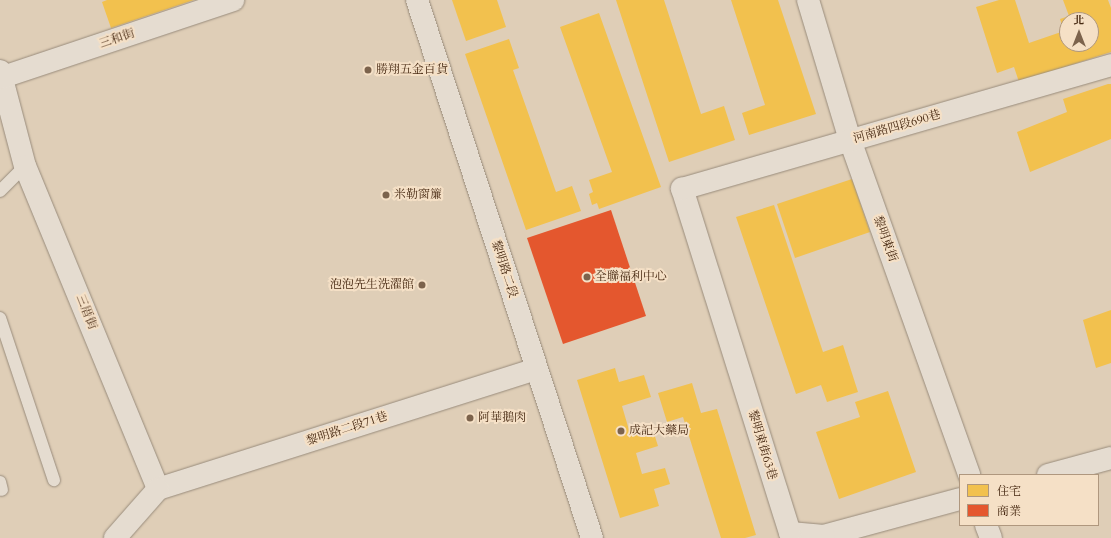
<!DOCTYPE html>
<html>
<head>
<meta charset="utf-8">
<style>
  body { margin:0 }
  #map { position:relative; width:1111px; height:538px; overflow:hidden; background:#dfceb7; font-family:Cardo,"Noto Serif TC",serif }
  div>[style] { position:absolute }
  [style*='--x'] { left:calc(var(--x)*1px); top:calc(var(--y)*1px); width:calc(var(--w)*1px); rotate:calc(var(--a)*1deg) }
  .homes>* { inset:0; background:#f2c14e }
  .shops>* { inset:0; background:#e4572e }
  .roads { filter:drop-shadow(0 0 1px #988b7b) drop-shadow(0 0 1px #988b7b) }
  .lane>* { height:12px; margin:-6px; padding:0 6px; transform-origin:6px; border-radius:6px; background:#e5dcd0 }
  .street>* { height:22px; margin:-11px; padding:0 11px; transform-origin:11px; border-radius:11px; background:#e5dcd0 }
  .secondary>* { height:22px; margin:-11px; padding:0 11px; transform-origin:11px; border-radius:11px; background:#e5dcd0 }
  .dots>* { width:11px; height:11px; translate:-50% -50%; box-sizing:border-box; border:2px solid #f5e0c6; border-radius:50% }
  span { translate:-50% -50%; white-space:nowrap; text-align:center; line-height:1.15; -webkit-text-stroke:4px #f5e0c6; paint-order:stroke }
  .street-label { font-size:12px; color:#472912 }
  .poi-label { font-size:12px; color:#472912 }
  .left { translate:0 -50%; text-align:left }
  .right { translate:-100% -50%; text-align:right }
  .legend { position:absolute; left:959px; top:474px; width:140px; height:52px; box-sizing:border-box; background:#f5e0c6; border:1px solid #af977e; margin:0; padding:5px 7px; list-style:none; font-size:12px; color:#472912 }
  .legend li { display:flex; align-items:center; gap:8px; height:20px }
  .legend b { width:20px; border:1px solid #af977e }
  .north { position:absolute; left:1059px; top:12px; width:40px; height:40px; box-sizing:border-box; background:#f5e0c6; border:1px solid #af977e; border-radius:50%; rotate:0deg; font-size:11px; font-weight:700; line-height:16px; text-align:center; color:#472912 }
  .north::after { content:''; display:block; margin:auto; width:14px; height:18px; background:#7c634c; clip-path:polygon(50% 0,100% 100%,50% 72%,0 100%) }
</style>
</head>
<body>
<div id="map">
  <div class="homes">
    <i style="clip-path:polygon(107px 0,194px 0,111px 28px,102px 2px)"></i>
    <i style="clip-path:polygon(452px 0,497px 0,506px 27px,466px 41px)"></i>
    <i style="clip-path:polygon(616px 0,664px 0,701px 114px,724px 106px,735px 140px,669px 162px)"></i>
    <i style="clip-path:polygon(731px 0,778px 0,816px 114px,749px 135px,742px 113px,765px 105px)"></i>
    <i style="clip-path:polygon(evenodd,999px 0,1015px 0,1029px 43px,1064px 31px,1060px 19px,1069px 16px,1063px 0,1108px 0,1111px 8px,1111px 52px,1019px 82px,1014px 67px,997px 73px,976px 7px,999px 0,1067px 20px,1091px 20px,1091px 44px,1067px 44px,1067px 20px)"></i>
    <i style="clip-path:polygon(599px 13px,661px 187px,599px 209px,597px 203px,592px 205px,589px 194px,593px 192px,589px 180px,612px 172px,560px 27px)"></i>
    <i style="clip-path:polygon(509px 39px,519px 68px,513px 70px,556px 192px,572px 186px,581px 211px,526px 230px,465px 54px)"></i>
    <i style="clip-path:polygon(1108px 84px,1111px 84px,1111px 139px,1030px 172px,1017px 132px,1067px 112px,1063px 99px)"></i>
    <i style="clip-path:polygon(852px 179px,870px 232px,795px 258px,777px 204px)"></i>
    <i style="clip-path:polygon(774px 205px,823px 352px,843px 345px,858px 392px,827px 402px,821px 385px,796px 394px,736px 217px)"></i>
    <i style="clip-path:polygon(1111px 310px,1111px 363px,1096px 368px,1083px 320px)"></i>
    <i style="clip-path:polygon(615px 368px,619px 382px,644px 375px,651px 397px,622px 406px,629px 430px,651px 424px,658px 446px,636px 453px,642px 474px,665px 468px,670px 484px,654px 489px,659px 506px,620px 518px,577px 380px)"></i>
    <i style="clip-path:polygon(692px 383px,701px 413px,717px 409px,756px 535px,745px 538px,721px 538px,683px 417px,667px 422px,658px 393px)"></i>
    <i style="clip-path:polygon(888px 391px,916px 472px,839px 499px,816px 432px,860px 417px,855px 402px)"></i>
  </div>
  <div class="shops">
    <i style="clip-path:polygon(611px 210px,646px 316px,563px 344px,527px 238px)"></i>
  </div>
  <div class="roads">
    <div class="lane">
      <i style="--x:0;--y:191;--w:35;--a:-45"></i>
      <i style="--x:0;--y:318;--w:171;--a:71.6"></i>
      <i style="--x:0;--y:482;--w:8;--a:76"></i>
    </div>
    <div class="street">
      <i style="--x:808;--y:0;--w:146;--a:73.3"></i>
      <i style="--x:850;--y:140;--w:356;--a:70.4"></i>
      <i style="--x:0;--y:71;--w:98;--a:75.3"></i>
      <i style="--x:25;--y:166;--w:349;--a:67.6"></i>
      <i style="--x:0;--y:78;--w:246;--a:-18.5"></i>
      <i style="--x:1048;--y:475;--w:65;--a:-15.1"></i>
      <i style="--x:158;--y:489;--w:397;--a:-17.6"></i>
      <i style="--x:960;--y:499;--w:141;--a:164.8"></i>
      <i style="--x:824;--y:536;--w:34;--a:-175"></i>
      <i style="--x:790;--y:533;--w:361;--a:-107.4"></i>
      <i style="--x:682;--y:189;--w:447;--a:-16.1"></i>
      <i style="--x:986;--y:525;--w:14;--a:69"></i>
      <i style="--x:115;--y:538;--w:65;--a:-48.7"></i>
    </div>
    <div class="secondary">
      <i style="--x:417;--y:0;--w:566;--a:71.98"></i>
    </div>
  </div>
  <div class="dots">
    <i style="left:368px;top:70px;background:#7c634c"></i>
    <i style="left:386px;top:195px;background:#7c634c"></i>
    <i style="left:587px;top:277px;background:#7c634c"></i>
    <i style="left:422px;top:285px;background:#7c634c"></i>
    <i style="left:470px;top:418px;background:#7c634c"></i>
    <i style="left:621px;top:431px;background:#7c634c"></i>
  </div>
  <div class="street-label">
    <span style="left:117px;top:39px;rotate:-19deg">三和街</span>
    <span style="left:897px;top:127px;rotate:-16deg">河南路四段690巷</span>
    <span style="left:885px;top:239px;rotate:70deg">黎明東街</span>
    <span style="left:504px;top:269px;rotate:72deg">黎明路二段</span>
    <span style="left:86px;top:312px;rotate:68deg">三厝街</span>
    <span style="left:347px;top:429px;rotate:-18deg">黎明路二段71巷</span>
    <span style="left:762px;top:445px;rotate:73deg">黎明東街63巷</span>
  </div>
  <div class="poi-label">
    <span class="left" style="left:376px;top:70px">勝翔五金百貨</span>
    <span class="left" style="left:394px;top:195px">米勒窗簾</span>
    <span class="left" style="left:595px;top:277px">全聯福利中心</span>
    <span class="right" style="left:414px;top:285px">泡泡先生洗濯館</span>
    <span class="left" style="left:478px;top:418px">阿華鵝肉</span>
    <span class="left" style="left:629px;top:431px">成記大藥局</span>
  </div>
  <ul class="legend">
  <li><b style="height:11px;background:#f2c14e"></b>住宅</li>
  <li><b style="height:11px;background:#e4572e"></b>商業</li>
  </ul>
  <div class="north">北</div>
</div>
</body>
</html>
